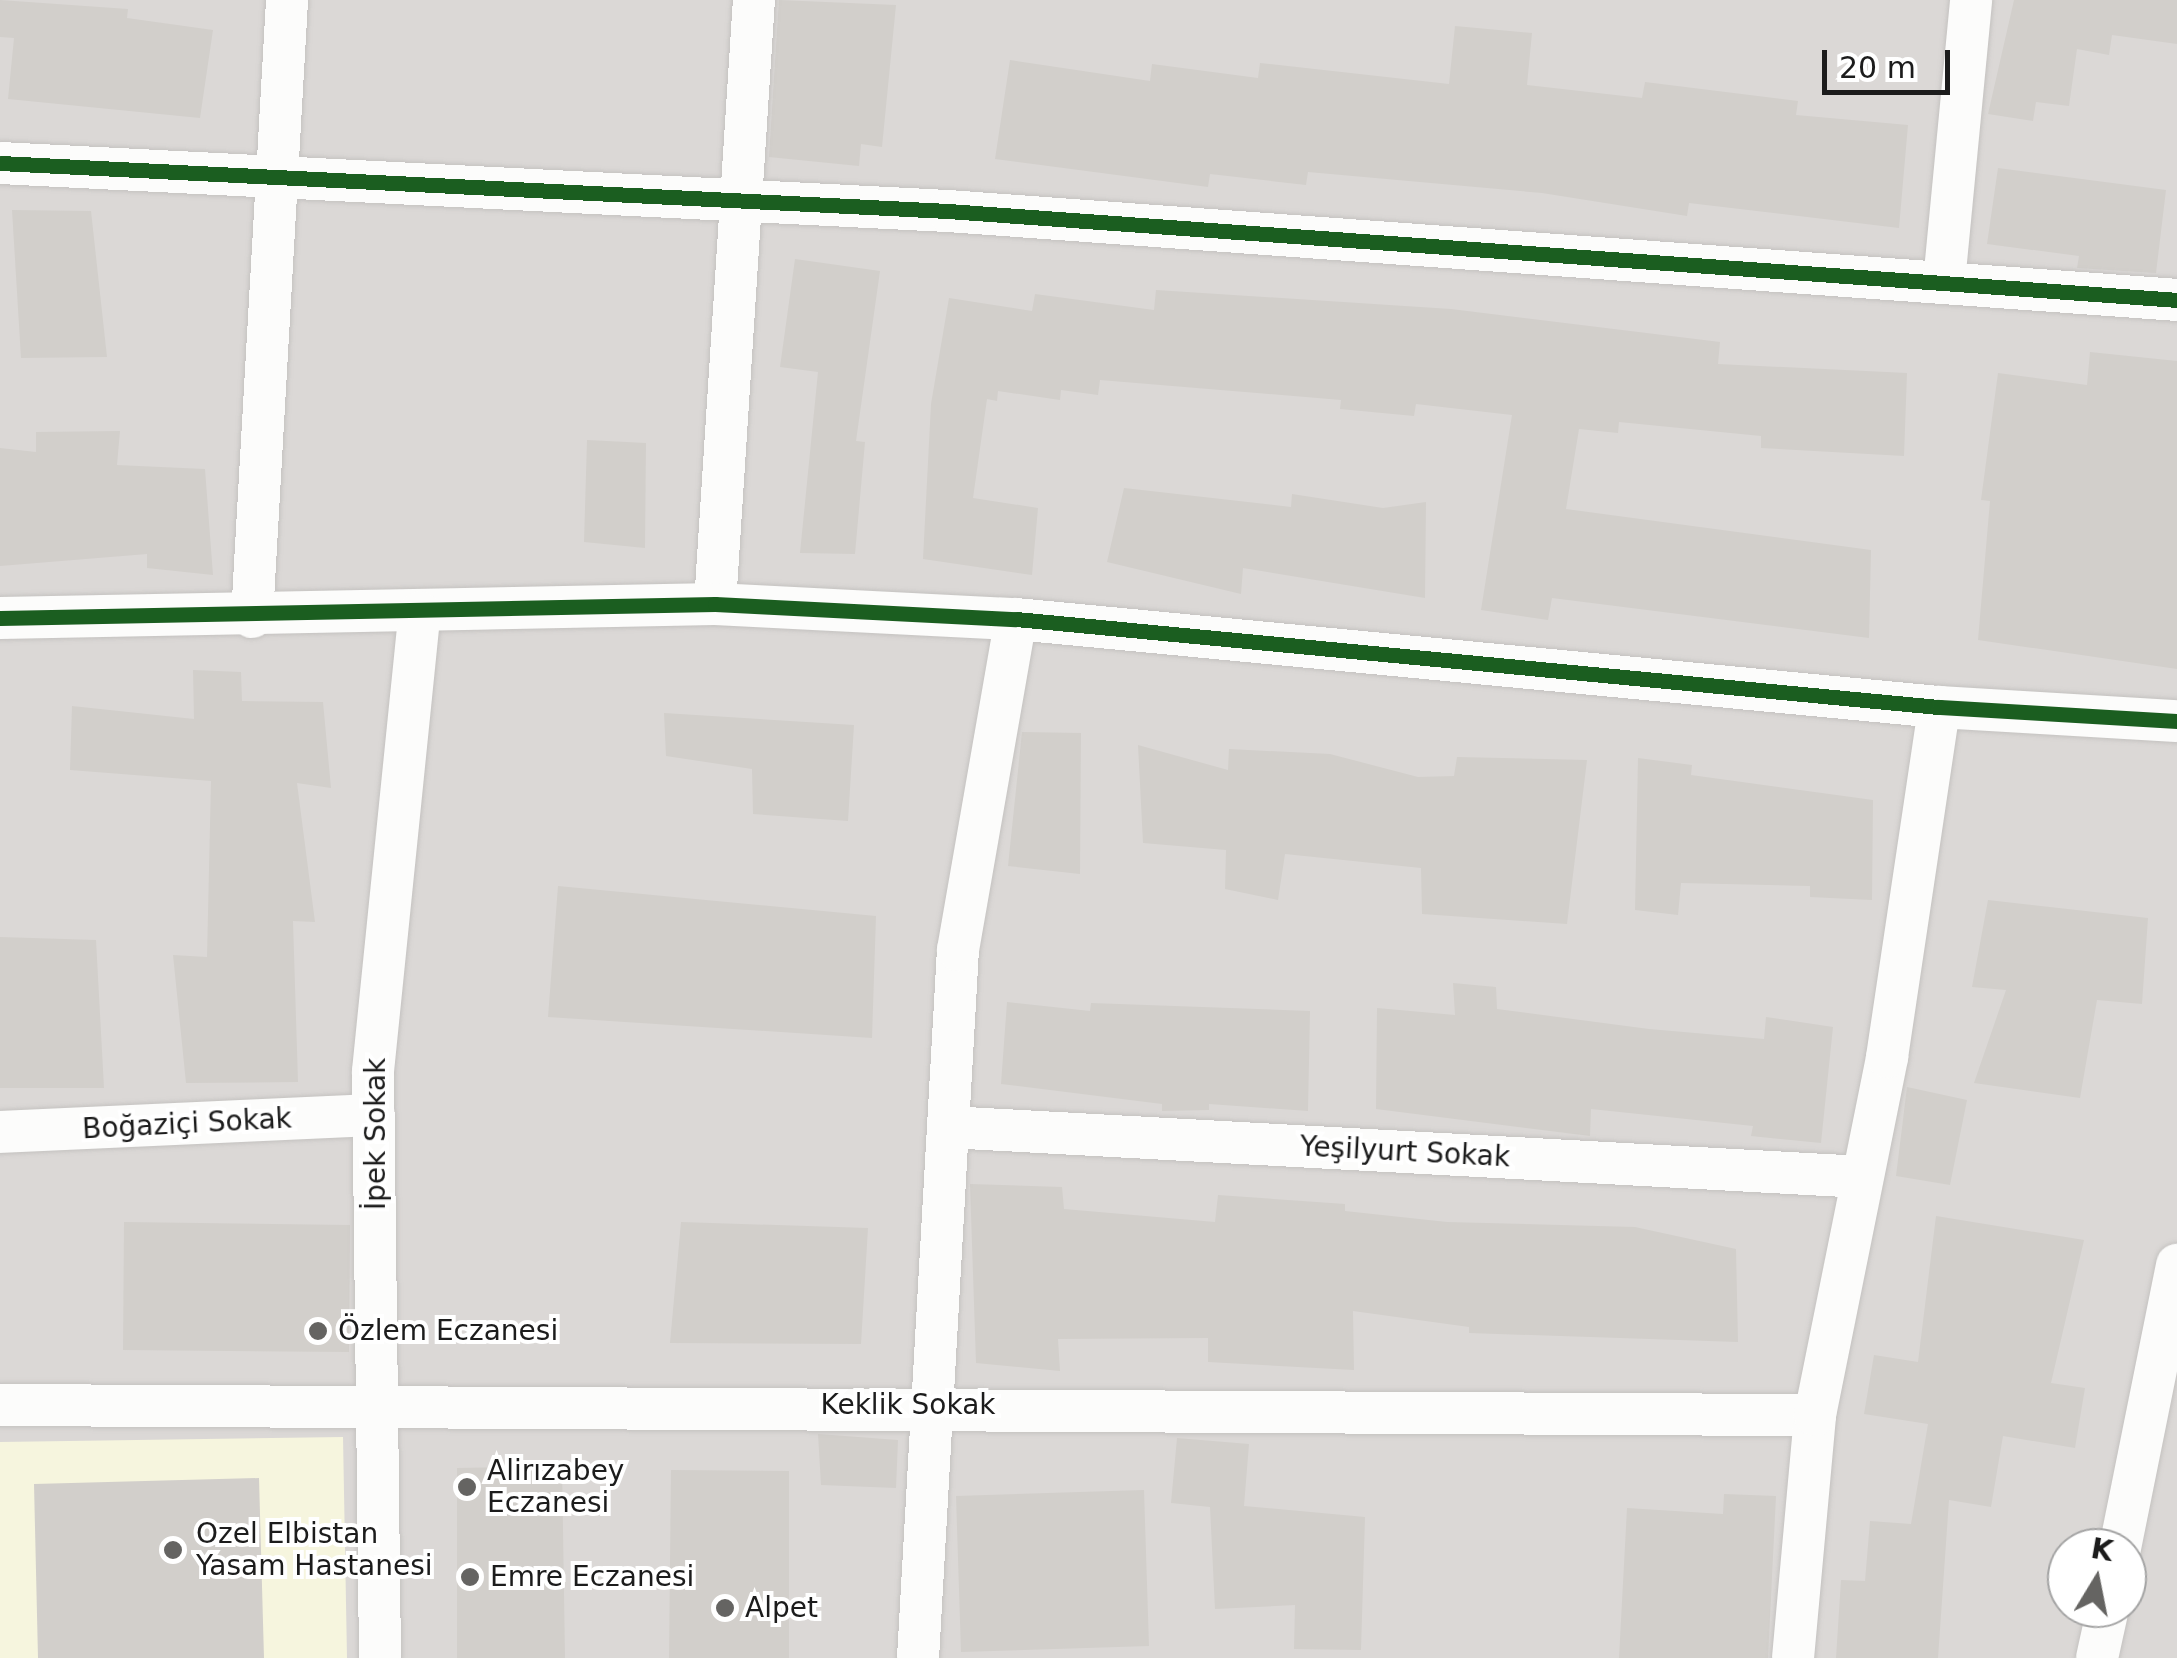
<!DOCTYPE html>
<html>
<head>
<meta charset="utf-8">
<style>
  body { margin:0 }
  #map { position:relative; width:2177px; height:1658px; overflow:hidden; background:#ece9e4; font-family:"DejaVu Sans",sans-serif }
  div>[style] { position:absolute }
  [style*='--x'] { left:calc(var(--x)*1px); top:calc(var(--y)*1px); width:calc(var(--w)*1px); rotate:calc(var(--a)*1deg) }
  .residential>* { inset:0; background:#dbd8d6 }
  .education>* { inset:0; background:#f6f5de }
  .building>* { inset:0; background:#d2cfcb }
  .roads { filter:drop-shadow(0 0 2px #c4c2c0) drop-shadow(0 0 2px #c4c2c0) }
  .minor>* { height:42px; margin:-21px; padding:0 21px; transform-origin:21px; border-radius:21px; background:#fcfcfb }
  .cycleway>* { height:15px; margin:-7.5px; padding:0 7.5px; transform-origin:7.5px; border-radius:7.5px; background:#1b5e20 }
  .dots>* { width:28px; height:28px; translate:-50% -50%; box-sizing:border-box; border:5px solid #fff; border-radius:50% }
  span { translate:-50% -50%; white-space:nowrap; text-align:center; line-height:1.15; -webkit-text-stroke:8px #fff; paint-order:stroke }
  .street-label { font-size:28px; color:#1c1c1c }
  .poi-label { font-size:28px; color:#1c1c1c }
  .left { translate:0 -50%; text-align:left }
  .north { position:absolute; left:2047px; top:1528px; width:100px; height:100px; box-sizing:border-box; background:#fff; border:2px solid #a4a4a4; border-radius:50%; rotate:10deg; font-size:28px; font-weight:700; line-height:40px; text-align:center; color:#1c1c1c }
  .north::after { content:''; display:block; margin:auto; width:35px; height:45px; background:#656462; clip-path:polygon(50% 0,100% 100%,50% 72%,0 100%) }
  .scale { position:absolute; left:1822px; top:50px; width:128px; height:45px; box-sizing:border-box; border:5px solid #1c1c1c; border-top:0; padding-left:12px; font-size:30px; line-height:35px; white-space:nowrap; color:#1c1c1c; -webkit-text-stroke:8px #fff; paint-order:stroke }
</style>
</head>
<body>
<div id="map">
  <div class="residential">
    <i style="clip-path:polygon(evenodd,0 0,2177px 0,2177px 1658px,0 1658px,0 0,2067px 1548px,2127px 1548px,2127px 1608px,2067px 1608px,2067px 1548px)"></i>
  </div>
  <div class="education">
    <i style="clip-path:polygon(343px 1437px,347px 1658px,0 1658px,0 1442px)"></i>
  </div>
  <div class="building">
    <i style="clip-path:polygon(0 0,128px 9px,127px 18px,213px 30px,200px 118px,8px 99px,14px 38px,0 37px)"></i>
    <i style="clip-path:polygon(779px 0,896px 5px,882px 147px,861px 144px,859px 166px,769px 157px)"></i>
    <i style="clip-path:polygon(2014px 0,2177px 0,2177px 44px,2112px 35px,2109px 55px,2077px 49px,2069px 106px,2036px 102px,2033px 121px,1988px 114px)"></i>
    <i style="clip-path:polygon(1455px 26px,1532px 33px,1527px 85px,1642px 98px,1645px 82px,1798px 101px,1796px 115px,1908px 125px,1899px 228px,1689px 203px,1687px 216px,1542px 193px,1308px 172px,1306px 185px,1210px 174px,1208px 187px,995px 159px,1010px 60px,1150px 81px,1152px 64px,1258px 78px,1260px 63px,1449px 84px)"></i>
    <i style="clip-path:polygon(1998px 168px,2166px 190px,2156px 273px,2077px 268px,2079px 256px,1987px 244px)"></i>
    <i style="clip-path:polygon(12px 210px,91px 211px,107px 357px,21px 358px)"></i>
    <i style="clip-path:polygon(795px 259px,880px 271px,856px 441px,865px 442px,855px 554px,800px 553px,818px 372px,780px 367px)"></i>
    <i style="clip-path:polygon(1156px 290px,1451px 309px,1720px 342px,1718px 364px,1907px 373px,1904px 456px,1761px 448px,1761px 436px,1619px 422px,1618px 433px,1579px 429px,1566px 509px,1871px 550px,1869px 638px,1552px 598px,1548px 620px,1481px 610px,1512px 415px,1416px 404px,1414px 416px,1340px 409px,1341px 400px,1100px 380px,1098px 395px,1061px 390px,1060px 400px,998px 391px,997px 401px,987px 399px,973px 498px,1038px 508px,1032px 575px,923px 559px,931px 404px,949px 298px,1032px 311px,1035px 294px,1154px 310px)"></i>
    <i style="clip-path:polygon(2090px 352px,2177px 361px,2177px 669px,1978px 640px,1990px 501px,1981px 500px,1998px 373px,2087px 385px)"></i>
    <i style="clip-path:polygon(120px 431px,117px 465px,205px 469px,213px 575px,147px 568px,147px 554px,0 566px,0 448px,36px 452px,36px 432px)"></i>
    <i style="clip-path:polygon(587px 440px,646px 443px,645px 548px,584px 542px)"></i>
    <i style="clip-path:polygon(1124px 488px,1291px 507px,1292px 494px,1383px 508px,1426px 502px,1425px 598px,1243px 568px,1241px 594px,1107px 562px)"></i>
    <i style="clip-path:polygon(193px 670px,241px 672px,242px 701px,323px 702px,331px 788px,297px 783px,315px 922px,293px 921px,298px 1082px,186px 1083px,173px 955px,207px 957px,211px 781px,70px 770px,72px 706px,194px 719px)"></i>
    <i style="clip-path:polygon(664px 713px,854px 725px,848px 821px,753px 814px,752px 769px,666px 756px)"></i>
    <i style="clip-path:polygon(1022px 732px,1081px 733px,1080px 874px,1008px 866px)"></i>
    <i style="clip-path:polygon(1138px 745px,1228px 770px,1229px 749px,1330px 754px,1418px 777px,1454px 776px,1457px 757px,1587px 760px,1567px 924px,1422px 914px,1421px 868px,1285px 854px,1278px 900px,1225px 889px,1226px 850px,1143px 843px)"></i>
    <i style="clip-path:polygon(1638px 758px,1692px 765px,1691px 775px,1873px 800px,1872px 900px,1810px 897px,1810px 886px,1681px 883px,1678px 915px,1635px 910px)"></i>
    <i style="clip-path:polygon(558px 886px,876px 916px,872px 1038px,548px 1017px)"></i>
    <i style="clip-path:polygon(1988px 900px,2148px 918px,2142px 1004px,2097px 1000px,2080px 1098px,1974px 1083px,2006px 990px,1972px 987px)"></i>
    <i style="clip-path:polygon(0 937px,96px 940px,104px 1088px,0 1088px)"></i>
    <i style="clip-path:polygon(1453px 983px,1496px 987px,1497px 1009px,1649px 1029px,1764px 1039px,1766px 1017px,1833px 1027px,1821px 1143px,1751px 1136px,1753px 1126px,1591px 1109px,1590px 1136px,1376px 1109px,1377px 1008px,1455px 1015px)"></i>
    <i style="clip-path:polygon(1007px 1002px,1090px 1011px,1091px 1003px,1310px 1011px,1308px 1111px,1209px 1104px,1209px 1110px,1162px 1111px,1162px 1104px,1001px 1084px)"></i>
    <i style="clip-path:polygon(1907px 1087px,1967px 1100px,1950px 1185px,1896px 1176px)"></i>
    <i style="clip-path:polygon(970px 1184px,1062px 1187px,1064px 1209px,1215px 1222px,1218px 1195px,1345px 1204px,1345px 1211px,1447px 1222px,1635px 1227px,1736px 1249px,1738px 1342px,1469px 1333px,1469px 1327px,1353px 1311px,1354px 1370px,1208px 1362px,1208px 1338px,1058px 1339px,1060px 1371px,976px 1363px)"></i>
    <i style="clip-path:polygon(1936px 1216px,2084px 1240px,2051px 1383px,2085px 1388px,2075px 1448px,2003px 1436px,1991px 1507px,1949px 1500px,1938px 1658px,1836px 1658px,1841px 1580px,1865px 1581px,1870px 1521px,1911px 1524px,1928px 1424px,1864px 1414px,1874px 1355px,1918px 1362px)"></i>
    <i style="clip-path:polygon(124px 1222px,350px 1225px,349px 1352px,123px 1350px)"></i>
    <i style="clip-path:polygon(681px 1222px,868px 1228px,861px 1344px,670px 1343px)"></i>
    <i style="clip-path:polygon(818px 1434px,898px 1440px,896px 1488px,821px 1485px)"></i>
    <i style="clip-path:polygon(1177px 1438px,1249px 1444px,1244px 1506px,1365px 1517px,1361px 1650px,1294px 1649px,1295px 1605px,1215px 1609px,1210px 1507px,1171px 1503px)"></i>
    <i style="clip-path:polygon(562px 1466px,565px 1658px,457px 1658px,457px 1468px)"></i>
    <i style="clip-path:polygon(671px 1470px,789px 1471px,789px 1658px,669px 1658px)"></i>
    <i style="clip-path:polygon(259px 1478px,264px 1658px,38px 1658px,34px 1484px)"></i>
    <i style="clip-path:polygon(1144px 1490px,1149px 1646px,961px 1652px,956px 1496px)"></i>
    <i style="clip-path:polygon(1724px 1494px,1776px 1496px,1768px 1658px,1619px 1658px,1627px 1508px,1723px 1514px)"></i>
  </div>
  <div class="roads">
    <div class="minor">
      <i style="--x:0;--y:163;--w:949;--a:2.9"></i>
      <i style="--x:948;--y:211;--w:1232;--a:4.14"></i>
      <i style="--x:1944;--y:282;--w:283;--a:-84.5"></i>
      <i style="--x:715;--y:604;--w:605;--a:-86.31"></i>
      <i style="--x:252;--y:617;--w:618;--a:-86.75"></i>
      <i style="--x:0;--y:618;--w:715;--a:-1.12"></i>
      <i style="--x:715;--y:604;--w:301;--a:2.9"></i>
      <i style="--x:1016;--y:619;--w:927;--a:5.45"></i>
      <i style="--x:1939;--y:707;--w:238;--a:3.4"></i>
      <i style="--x:948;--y:1127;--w:915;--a:3.13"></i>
      <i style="--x:0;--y:1132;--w:374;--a:-2.6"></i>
      <i style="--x:0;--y:1405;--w:1815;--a:0.32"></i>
      <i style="--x:2120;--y:1548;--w:289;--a:-78.6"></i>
      <i style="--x:380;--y:1658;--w:587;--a:-90.68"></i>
      <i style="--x:373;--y:1071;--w:461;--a:-84.2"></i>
      <i style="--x:918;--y:1658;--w:709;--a:-86.77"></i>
      <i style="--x:958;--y:950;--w:336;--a:-80.1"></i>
      <i style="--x:1793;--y:1658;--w:244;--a:-84.8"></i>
      <i style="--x:1815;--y:1415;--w:365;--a:-78.6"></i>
      <i style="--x:1887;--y:1057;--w:354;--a:-81.5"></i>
      <i style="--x:2097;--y:1658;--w:51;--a:-77.6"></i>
    </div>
  </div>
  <div class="cycleway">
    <i style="--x:0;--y:163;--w:949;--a:2.9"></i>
    <i style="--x:948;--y:211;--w:1232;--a:4.14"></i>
    <i style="--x:0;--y:618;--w:715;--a:-1.12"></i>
    <i style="--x:715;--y:604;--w:301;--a:2.9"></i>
    <i style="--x:1016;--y:619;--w:927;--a:5.45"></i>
    <i style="--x:1939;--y:707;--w:238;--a:3.4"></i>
  </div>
  <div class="dots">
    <i style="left:318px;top:1331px;background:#656462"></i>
    <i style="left:467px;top:1487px;background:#656462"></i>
    <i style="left:173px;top:1550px;background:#656462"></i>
    <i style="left:470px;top:1577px;background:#656462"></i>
    <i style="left:725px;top:1608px;background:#656462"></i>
  </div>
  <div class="street-label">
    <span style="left:187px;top:1124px;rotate:-3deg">Boğaziçi Sokak</span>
    <span style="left:376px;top:1134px;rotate:-90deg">İpek Sokak</span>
    <span style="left:1405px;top:1152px;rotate:3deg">Yeşilyurt Sokak</span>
    <span style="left:908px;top:1405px">Keklik Sokak</span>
  </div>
  <div class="poi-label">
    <span class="left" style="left:338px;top:1331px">Özlem Eczanesi</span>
    <span class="left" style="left:487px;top:1487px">Alirızabey<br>Eczanesi</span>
    <span class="left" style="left:196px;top:1550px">Ozel Elbistan<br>Yasam Hastanesi</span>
    <span class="left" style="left:490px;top:1577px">Emre Eczanesi</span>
    <span class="left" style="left:745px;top:1608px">Alpet</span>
  </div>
  <div class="north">K</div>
  <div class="scale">20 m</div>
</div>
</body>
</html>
